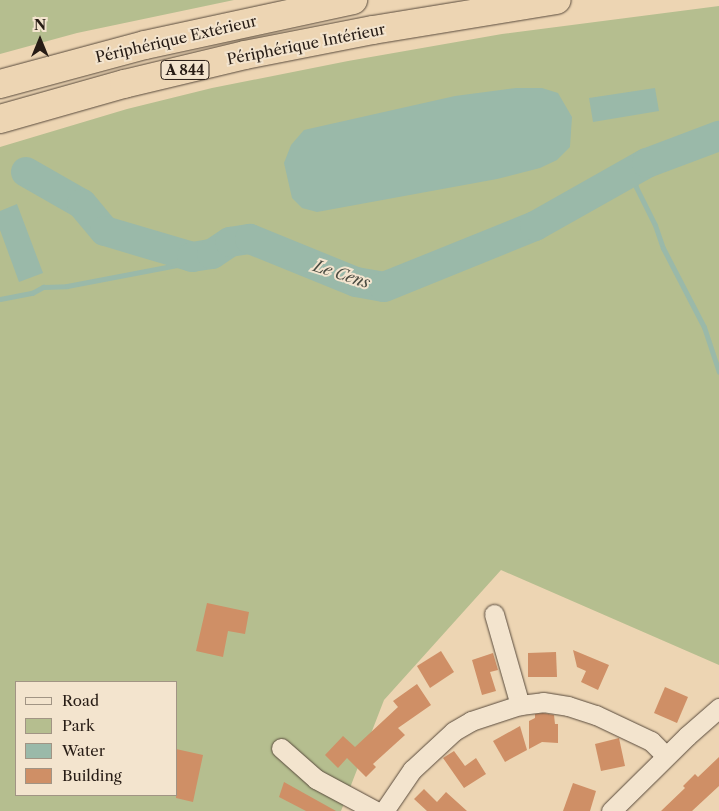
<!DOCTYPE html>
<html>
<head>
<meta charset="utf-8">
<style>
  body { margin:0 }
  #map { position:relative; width:719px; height:811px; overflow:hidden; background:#edd5b3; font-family:"Libre Caslon Text",serif }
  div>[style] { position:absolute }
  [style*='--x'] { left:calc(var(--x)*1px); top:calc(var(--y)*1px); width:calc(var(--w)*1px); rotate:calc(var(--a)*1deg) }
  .green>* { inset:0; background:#b5be8f }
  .water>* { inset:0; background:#9ab9a9 }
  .stream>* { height:5px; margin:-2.5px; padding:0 2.5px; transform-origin:2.5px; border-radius:2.5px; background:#9ab9a9 }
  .river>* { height:30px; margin:-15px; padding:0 15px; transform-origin:15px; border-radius:15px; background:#9ab9a9 }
  .building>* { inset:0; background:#cf8f66 }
  .roads { filter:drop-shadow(0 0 1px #584a3c) drop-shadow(0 0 1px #584a3c) }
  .street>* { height:19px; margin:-9.5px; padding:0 9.5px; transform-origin:9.5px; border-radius:9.5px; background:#f3e4ce }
  .highway>* { height:28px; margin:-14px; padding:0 14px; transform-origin:14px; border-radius:14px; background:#edd5b3 }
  span { translate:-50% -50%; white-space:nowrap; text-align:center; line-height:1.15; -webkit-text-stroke:4px #f3e4ce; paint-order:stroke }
  .shield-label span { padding:1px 4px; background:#f3e4ce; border:1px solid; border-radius:4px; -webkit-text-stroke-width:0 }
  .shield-label { font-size:14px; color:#271c15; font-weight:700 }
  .street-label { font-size:15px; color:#271c15 }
  .water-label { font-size:16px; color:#4a4b41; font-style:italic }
  .legend { position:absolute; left:15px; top:681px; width:162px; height:115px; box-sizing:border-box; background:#f3e4ce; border:1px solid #a19484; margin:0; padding:6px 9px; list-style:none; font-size:15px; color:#271c15 }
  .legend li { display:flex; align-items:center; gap:10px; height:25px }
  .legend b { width:25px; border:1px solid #a19484 }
  .north { position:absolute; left:15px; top:15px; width:50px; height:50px; -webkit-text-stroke:4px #f3e4ce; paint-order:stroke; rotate:0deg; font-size:14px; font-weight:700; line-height:20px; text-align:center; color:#271c15 }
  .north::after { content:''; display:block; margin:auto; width:18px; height:22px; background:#271c15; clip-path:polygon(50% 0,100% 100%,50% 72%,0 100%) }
</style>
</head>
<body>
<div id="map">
  <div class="green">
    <i style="clip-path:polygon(0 0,234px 0,77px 33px,0 54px)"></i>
    <i style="clip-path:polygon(evenodd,719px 6px,719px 665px,501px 570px,384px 700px,341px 811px,0 811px,0 147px,127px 109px,212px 88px,348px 61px,502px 34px,719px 6px,16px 682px,176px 682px,176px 795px,16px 795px,16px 682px)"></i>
  </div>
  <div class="water">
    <i style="clip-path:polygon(516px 88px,542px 88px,558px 93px,572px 117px,570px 147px,557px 160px,540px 168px,497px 179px,317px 212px,302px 208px,292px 198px,284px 163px,291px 145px,304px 130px,455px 96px)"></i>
    <i style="clip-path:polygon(655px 88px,659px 111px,593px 122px,589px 98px)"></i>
    <i style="clip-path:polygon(17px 204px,43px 273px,19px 282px,0 230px,0 211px)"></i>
  </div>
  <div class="stream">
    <i style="--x:632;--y:171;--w:16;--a:76"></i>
    <i style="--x:636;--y:187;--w:42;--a:63.4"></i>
    <i style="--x:655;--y:225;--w:24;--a:71"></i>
    <i style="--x:663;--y:248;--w:89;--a:62.6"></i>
    <i style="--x:704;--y:327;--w:47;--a:71.6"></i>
    <i style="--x:0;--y:299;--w:33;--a:-11"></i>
    <i style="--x:32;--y:293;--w:13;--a:-29"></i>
    <i style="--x:43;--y:287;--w:24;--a:-2"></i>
    <i style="--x:67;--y:286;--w:112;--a:-10.8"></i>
    <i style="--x:177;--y:265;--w:17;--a:-28"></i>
  </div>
  <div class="river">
    <i style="--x:26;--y:172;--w:64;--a:29.7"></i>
    <i style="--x:82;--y:204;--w:35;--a:50"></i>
    <i style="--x:105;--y:231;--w:91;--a:16.6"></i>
    <i style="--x:192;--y:257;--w:20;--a:-9"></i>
    <i style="--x:212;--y:254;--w:22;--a:-34"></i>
    <i style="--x:230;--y:242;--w:20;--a:-9"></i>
    <i style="--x:250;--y:239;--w:114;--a:22.1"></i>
    <i style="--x:356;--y:282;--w:28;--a:10"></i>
    <i style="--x:384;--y:287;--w:163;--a:-22"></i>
    <i style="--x:535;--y:226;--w:129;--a:-29.4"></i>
    <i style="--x:647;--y:163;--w:77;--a:-20.6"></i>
  </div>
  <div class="building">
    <i style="clip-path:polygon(207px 603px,249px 612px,245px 634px,228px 631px,223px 657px,196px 651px)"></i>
    <i style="clip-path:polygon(573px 650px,609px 665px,598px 690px,581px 682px,586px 671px,577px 667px)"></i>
    <i style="clip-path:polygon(441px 651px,454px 672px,430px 688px,417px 666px)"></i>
    <i style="clip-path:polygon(556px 652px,557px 677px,528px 677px,528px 653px)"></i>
    <i style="clip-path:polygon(493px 653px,498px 670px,490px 672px,496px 691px,482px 695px,472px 660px)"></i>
    <i style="clip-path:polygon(417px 684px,431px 705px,398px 728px,405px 735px,373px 764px,376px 767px,366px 777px,347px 758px,338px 768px,325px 755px,343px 736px,355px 747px,398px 707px,393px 701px)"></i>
    <i style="clip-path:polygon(665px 687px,688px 697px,677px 723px,654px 713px)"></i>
    <i style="clip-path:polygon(543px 713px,554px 715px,555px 724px,558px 724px,558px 743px,542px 742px,529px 749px,529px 721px,535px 718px,535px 714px)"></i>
    <i style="clip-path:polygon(520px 726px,527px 750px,505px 762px,493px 741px)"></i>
    <i style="clip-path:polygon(619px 738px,625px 766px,601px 771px,595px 744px)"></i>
    <i style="clip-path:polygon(176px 749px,203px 755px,193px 802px,176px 798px)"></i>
    <i style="clip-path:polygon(454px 751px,465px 766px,476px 758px,486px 774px,464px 788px,443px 758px)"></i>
    <i style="clip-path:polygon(719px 757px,719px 786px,692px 811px,661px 811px,685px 788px,683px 786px,695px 774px,698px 777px)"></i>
    <i style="clip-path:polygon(284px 782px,336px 811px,306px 811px,279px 797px)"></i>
    <i style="clip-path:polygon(573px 783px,596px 791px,590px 811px,563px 811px)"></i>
    <i style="clip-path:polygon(424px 789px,437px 802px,446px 792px,467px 811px,427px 811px,414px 799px)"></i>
  </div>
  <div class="roads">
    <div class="street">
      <i style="--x:494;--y:614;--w:95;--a:74.1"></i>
      <i style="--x:281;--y:748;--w:47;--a:41.5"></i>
      <i style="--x:316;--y:779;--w:68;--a:28.1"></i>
      <i style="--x:384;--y:811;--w:50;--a:-55.7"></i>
      <i style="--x:412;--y:770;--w:57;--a:-42.9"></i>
      <i style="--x:454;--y:731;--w:20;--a:-30"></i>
      <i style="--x:471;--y:721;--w:52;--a:-18.1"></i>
      <i style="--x:520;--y:705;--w:23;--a:-7"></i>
      <i style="--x:543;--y:702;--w:25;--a:9"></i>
      <i style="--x:568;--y:706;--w:29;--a:18"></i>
      <i style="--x:596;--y:715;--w:61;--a:25.3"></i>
      <i style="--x:651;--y:741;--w:21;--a:45"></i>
      <i style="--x:611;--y:811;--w:107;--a:-44.6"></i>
      <i style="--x:687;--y:736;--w:43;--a:-41.2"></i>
    </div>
    <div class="highway">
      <i style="--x:0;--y:84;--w:150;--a:-15.1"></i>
      <i style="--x:145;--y:45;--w:213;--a:-12.2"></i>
      <i style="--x:0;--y:119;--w:129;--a:-15.8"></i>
      <i style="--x:124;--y:84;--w:124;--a:-13.5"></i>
      <i style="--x:245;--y:55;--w:130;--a:-11.1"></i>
      <i style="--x:373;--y:30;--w:186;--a:-9.3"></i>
    </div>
  </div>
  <div class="shield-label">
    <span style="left:185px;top:70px">A 844</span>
  </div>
  <div class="street-label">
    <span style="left:176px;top:39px;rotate:-13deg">Périphérique Extérieur</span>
    <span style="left:306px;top:44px;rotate:-11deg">Périphérique Intérieur</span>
  </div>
  <div class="water-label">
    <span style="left:342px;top:274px;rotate:18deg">Le Cens</span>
  </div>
  <ul class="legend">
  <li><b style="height:6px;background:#f3e4ce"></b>Road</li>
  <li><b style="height:14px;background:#b5be8f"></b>Park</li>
  <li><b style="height:14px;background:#9ab9a9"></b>Water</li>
  <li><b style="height:14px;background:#cf8f66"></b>Building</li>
  </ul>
  <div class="north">N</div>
</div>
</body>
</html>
